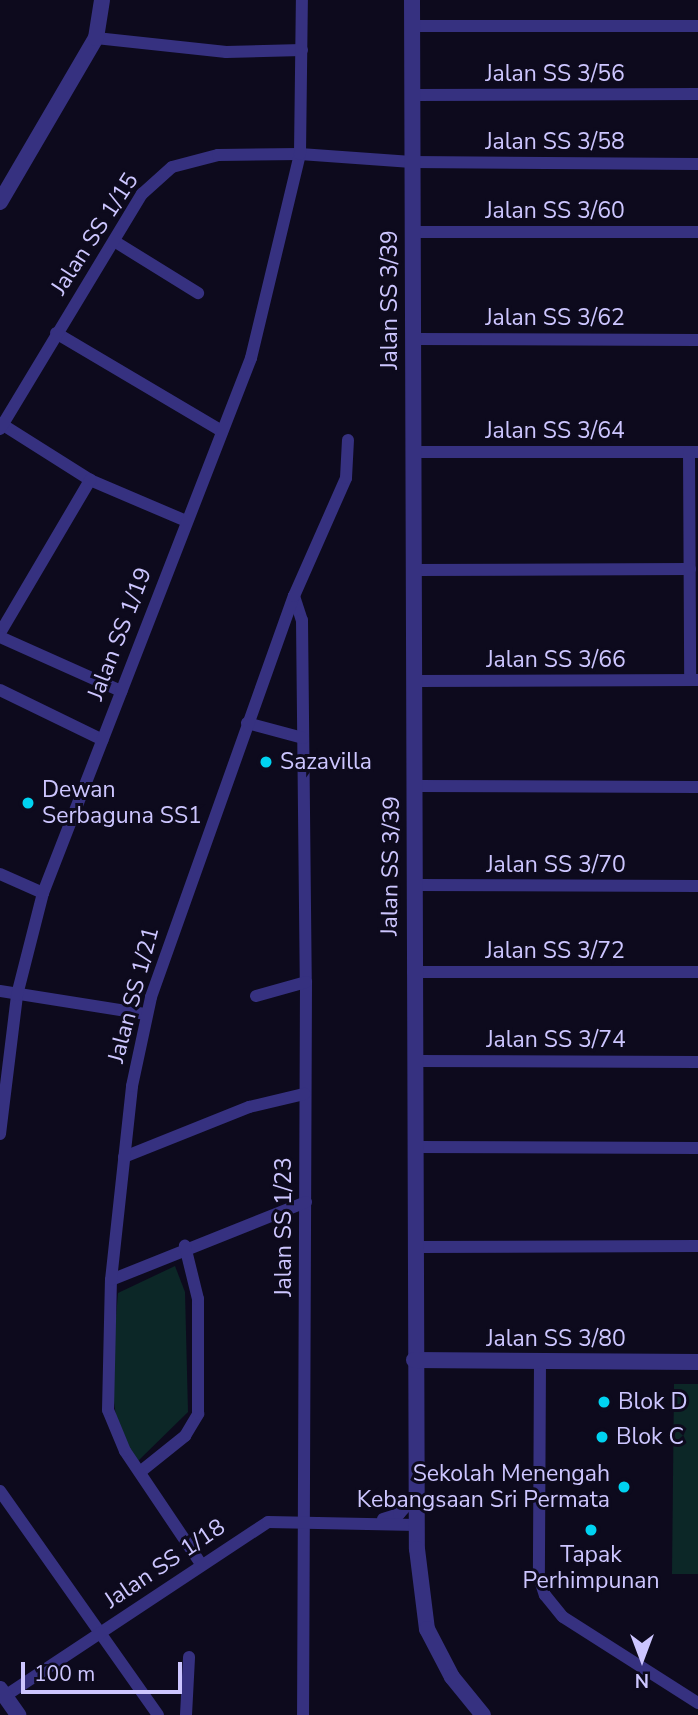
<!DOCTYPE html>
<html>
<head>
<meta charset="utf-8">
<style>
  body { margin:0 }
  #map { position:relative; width:698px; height:1715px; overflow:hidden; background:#0d0a1d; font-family:"Nunito Sans",sans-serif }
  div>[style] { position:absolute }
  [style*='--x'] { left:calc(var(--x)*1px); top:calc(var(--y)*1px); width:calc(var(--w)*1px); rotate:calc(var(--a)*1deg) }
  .green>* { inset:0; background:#0c2727 }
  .minor>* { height:12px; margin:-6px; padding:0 6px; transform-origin:6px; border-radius:6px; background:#363180 }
  .tertiary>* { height:16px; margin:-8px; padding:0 8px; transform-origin:8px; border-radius:8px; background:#363180 }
  .dots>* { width:19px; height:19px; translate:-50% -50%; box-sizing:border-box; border:4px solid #0d0a1d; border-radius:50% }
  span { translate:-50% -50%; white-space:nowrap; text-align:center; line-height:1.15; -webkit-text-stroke:6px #0d0a1d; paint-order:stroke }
  .street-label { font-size:23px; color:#cdc6ff }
  .poi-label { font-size:23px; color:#cdc6ff }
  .left { translate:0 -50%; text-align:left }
  .right { translate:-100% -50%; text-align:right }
  .north { position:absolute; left:607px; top:1624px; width:70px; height:70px; -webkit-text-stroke:5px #0d0a1d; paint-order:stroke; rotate:180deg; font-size:19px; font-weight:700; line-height:28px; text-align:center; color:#cdc6ff }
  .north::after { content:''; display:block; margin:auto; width:24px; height:32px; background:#cdc6ff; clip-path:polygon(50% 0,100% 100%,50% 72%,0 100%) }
  .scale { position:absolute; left:21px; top:1662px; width:161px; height:32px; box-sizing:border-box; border:4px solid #cdc6ff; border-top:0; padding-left:9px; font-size:21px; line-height:24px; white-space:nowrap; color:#cdc6ff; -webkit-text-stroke:5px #0d0a1d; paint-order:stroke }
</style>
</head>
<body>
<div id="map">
  <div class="green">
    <i style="clip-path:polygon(175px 1266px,185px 1292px,188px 1412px,138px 1461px,118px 1432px,111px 1379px,118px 1293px)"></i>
    <i style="clip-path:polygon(674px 1384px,698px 1384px,698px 1574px,672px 1574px)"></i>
  </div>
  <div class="minor">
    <i style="--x:412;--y:26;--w:286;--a:0"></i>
    <i style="--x:96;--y:38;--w:131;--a:6.1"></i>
    <i style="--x:226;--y:52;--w:76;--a:-1.5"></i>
    <i style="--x:412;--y:95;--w:286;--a:-0.2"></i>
    <i style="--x:412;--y:232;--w:286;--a:0"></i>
    <i style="--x:114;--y:241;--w:99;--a:31.8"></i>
    <i style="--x:56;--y:333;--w:193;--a:30.6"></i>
    <i style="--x:412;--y:339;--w:286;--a:0.2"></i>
    <i style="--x:0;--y:423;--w:107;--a:32.3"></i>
    <i style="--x:90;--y:480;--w:104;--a:23.1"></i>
    <i style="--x:0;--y:429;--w:275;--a:-58.9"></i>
    <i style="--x:142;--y:194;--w:40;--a:-42"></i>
    <i style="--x:172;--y:167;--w:48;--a:-14.6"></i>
    <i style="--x:218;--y:155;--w:82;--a:-0.7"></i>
    <i style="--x:300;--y:154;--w:112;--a:4.1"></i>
    <i style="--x:412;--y:162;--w:286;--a:0.4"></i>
    <i style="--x:413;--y:452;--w:285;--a:0"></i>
    <i style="--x:689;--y:452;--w:228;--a:89.7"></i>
    <i style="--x:413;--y:570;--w:277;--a:-0.2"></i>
    <i style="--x:294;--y:596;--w:25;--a:72"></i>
    <i style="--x:302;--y:620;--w:362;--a:89.4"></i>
    <i style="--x:306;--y:982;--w:733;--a:90.23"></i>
    <i style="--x:0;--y:633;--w:178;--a:-59.5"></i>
    <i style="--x:0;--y:637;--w:133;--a:24.1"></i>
    <i style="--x:414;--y:681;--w:284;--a:-0.2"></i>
    <i style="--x:0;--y:690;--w:114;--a:25.9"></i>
    <i style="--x:247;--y:723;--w:58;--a:15"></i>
    <i style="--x:415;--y:786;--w:283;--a:0.2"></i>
    <i style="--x:0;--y:874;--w:47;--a:23.8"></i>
    <i style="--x:414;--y:885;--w:284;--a:0.2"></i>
    <i style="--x:413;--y:972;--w:285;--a:0"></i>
    <i style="--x:0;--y:991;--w:148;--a:9"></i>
    <i style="--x:256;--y:996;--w:52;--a:-15.6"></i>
    <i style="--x:414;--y:1061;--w:284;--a:0.2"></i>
    <i style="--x:0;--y:1134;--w:140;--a:-83"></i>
    <i style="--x:17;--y:995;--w:105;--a:-75.7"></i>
    <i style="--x:43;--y:893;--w:574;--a:-68.75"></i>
    <i style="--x:251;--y:358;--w:210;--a:-76.5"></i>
    <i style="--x:300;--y:154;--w:154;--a:-89.3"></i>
    <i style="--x:414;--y:1147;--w:284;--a:0.2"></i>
    <i style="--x:124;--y:1157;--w:135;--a:-21.8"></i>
    <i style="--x:249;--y:1107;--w:57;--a:-13.3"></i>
    <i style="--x:417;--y:1247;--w:281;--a:-0.2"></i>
    <i style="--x:111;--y:1280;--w:210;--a:-21.8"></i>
    <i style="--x:540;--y:1362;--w:215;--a:90.3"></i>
    <i style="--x:539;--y:1577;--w:19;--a:72"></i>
    <i style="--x:545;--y:1595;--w:28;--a:51"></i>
    <i style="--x:563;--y:1617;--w:160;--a:32.5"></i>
    <i style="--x:140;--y:1472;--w:58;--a:-38.7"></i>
    <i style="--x:185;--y:1436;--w:26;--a:-59"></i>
    <i style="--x:198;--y:1414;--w:115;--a:-90"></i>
    <i style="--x:198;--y:1299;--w:55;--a:-103.8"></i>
    <i style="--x:0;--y:1491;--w:274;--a:54.8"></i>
    <i style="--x:383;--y:1519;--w:17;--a:-17"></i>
    <i style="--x:399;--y:1514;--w:25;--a:-48"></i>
    <i style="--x:201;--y:1564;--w:136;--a:-123.9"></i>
    <i style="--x:125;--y:1451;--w:44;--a:-112.5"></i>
    <i style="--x:108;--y:1410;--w:130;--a:-88.7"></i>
    <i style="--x:111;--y:1280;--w:195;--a:-83.8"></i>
    <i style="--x:132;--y:1086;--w:91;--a:-77.9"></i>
    <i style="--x:151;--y:997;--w:426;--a:-70.4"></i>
    <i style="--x:294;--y:596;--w:129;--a:-66.2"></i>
    <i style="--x:346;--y:478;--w:38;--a:-87"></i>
    <i style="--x:5;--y:1696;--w:315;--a:-33.5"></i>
    <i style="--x:268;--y:1522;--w:149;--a:1.2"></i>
    <i style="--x:186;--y:1715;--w:58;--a:-87"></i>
  </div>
  <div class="tertiary">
    <i style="--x:412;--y:0;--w:1549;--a:89.82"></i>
    <i style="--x:417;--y:1549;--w:81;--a:82.9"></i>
    <i style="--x:427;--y:1629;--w:54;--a:62.5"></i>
    <i style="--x:452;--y:1677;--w:49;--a:50.8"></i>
    <i style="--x:0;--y:202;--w:190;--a:-59.7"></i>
    <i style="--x:96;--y:38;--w:38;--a:-81"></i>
    <i style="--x:414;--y:1360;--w:284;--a:0.4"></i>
    <i style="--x:0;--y:1689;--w:32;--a:55"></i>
  </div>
  <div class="dots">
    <i style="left:266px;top:762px;background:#00d3f1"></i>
    <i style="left:28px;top:803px;background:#00d3f1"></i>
    <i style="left:604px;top:1402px;background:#00d3f1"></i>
    <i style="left:602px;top:1437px;background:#00d3f1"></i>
    <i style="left:624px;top:1487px;background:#00d3f1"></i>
    <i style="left:591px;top:1530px;background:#00d3f1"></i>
  </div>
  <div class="street-label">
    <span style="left:555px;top:74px">Jalan SS 3/56</span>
    <span style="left:555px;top:142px">Jalan SS 3/58</span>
    <span style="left:555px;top:211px">Jalan SS 3/60</span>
    <span style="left:95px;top:234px;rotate:-57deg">Jalan SS 1/15</span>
    <span style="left:390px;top:300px;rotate:-90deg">Jalan SS 3/39</span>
    <span style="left:555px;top:318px">Jalan SS 3/62</span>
    <span style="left:555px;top:431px">Jalan SS 3/64</span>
    <span style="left:120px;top:634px;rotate:-69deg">Jalan SS 1/19</span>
    <span style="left:556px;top:660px">Jalan SS 3/66</span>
    <span style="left:556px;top:865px">Jalan SS 3/70</span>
    <span style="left:391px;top:866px;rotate:-89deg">Jalan SS 3/39</span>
    <span style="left:555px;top:951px">Jalan SS 3/72</span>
    <span style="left:134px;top:995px;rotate:-75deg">Jalan SS 1/21</span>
    <span style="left:556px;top:1040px">Jalan SS 3/74</span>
    <span style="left:284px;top:1227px;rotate:-90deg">Jalan SS 1/23</span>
    <span style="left:556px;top:1339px">Jalan SS 3/80</span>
    <span style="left:165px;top:1564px;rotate:-34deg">Jalan SS 1/18</span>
  </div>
  <div class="poi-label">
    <span class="left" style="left:280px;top:762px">Sazavilla</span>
    <span class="left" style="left:42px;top:803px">Dewan<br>Serbaguna SS1</span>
    <span class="left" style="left:618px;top:1402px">Blok D</span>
    <span class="left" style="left:616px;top:1437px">Blok C</span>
    <span class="right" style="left:610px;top:1487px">Sekolah Menengah<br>Kebangsaan Sri Permata</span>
    <span style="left:591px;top:1568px">Tapak<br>Perhimpunan</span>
  </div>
  <div class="north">N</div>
  <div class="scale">100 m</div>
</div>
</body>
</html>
